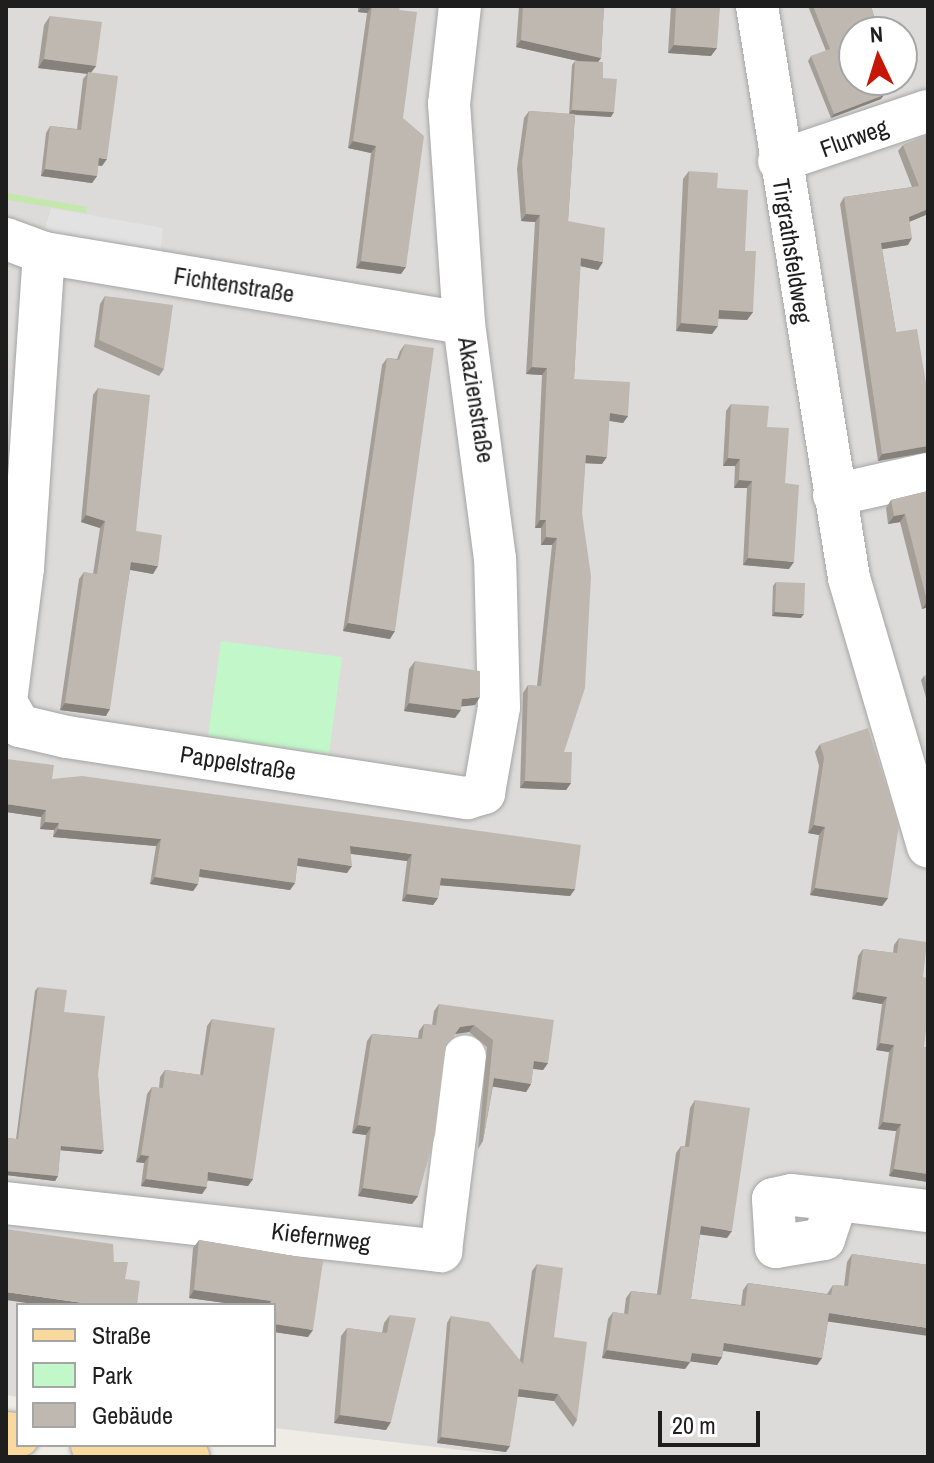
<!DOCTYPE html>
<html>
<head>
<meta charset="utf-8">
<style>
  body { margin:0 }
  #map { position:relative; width:934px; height:1463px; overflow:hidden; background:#eeece4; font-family:"Archivo Narrow",sans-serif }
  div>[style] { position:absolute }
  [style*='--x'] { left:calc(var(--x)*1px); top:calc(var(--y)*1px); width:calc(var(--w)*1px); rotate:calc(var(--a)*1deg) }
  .residential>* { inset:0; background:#dcdbda }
  .grass>* { inset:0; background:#c4e7ab }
  .park>* { inset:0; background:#c2f7ca }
  .parking>* { inset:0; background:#e2e2e2 }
  .roads { filter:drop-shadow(0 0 2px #a5a5a5) drop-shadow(0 0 2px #a5a5a5) }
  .minor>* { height:42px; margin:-21px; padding:0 21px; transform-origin:21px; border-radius:21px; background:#fff }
  .major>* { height:44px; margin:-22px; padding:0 22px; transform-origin:22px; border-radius:22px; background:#f9d99e }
  .wall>* { inset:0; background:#a49e97 }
  .shaded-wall>* { inset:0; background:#86817b }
  .building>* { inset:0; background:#bfb8b0 }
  span { translate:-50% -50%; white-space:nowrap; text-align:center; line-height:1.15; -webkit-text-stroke:7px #fff; paint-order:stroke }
  .street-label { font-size:24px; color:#1e1e1e }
  .frame { position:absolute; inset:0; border:8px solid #1e1e1e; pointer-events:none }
  .legend { position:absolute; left:16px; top:1303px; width:260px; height:144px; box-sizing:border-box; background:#fff; border:2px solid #a5a5a5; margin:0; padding:10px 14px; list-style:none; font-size:24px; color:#1e1e1e }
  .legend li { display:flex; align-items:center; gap:16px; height:40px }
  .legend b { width:40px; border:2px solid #a5a5a5 }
  .north { position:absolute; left:838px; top:16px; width:80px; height:80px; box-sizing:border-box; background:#fff; border:2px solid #a5a5a5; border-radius:50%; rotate:356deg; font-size:22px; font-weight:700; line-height:32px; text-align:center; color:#1e1e1e }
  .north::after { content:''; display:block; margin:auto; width:28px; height:36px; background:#c51606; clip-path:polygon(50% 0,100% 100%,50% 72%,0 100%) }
  .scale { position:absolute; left:658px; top:1411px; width:102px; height:36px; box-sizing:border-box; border:4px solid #1e1e1e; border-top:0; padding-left:10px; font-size:24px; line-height:28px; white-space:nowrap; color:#1e1e1e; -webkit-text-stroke:6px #fff; paint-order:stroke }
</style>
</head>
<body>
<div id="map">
  <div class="residential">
    <i style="clip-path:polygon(evenodd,6px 6px,928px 6px,928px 1457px,520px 1457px,274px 1428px,274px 1305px,18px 1305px,18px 1397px,6px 1395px,6px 6px,854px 32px,902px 32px,902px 80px,854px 80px,854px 32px)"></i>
  </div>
  <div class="grass">
    <i style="clip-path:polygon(8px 193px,87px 207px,86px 213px,8px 200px)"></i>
  </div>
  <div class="park">
    <i style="clip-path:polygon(221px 641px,342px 657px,329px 754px,208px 737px)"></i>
  </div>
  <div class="parking">
    <i style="clip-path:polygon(51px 208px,163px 228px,160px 254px,44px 233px)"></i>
  </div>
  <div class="roads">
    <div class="minor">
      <i style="--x:757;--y:6;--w:579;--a:80.86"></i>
      <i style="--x:849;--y:578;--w:280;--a:73.6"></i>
      <i style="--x:779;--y:161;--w:157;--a:-18.6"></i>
      <i style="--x:6;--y:239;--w:40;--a:20.2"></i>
      <i style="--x:44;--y:253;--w:426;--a:9.5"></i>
      <i style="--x:834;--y:495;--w:96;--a:-12.6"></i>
      <i style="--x:6;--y:701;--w:134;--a:-82.7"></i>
      <i style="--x:23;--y:568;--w:316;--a:-86.2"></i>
      <i style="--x:6;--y:702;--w:28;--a:60"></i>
      <i style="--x:20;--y:726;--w:48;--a:13.2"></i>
      <i style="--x:67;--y:737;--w:405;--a:8.7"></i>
      <i style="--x:467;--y:798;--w:18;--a:-16"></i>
      <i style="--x:484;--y:793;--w:87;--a:-80.1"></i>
      <i style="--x:499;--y:707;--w:148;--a:-91.5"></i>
      <i style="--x:495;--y:559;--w:238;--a:-97.5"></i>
      <i style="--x:464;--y:323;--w:220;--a:-93.9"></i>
      <i style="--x:449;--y:104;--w:99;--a:-83.6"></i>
      <i style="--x:837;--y:1200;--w:41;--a:108.4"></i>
      <i style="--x:824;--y:1239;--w:49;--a:170.5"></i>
      <i style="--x:776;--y:1247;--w:48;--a:-93.6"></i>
      <i style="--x:773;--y:1199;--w:19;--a:-12"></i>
      <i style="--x:792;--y:1195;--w:45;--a:6.3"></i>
      <i style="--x:837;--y:1200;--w:92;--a:6.9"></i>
      <i style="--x:6;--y:1203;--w:438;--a:6.3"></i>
      <i style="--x:441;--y:1251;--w:196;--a:-83"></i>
    </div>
    <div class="major">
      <i style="--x:6;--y:1434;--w:12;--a:5"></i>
      <i style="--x:93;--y:1445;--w:95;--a:7.3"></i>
    </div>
  </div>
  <div class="wall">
    <i style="clip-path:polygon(358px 6px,400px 6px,399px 10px,403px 118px,401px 274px,356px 268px,371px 153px,348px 148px,367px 13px,358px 12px)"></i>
    <i style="clip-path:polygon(519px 6px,604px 6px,601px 58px,598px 62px,603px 78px,611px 117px,575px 115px,568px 221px,598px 270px,580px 266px,574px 379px,628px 416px,623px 423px,609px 421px,602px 464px,585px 463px,564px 752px,571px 783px,566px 790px,520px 788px,523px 693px,528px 685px,537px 686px,552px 545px,541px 545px,541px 528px,535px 528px,542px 375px,526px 374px,535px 222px,521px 221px,517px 169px,524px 118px,529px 111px,569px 114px,572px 65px,575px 61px,578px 61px,516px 47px)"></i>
    <i style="clip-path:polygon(671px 6px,720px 6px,711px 56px,668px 53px)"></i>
    <i style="clip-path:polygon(808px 6px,871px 6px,874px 16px,871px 20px,866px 22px,881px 99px,831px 118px,808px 61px,811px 56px,826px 51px)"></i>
    <i style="clip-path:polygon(50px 16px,96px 66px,91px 72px,102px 166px,98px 165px,97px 176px,92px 183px,41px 176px,46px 133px,50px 126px,77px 129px,83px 79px,87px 74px,38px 68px,44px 25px)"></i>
    <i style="clip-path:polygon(928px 135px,928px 214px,909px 222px,908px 245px,882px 249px,896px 332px,927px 389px,928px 389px,928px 452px,878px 461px,840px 204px,844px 197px,912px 187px,898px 151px,903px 145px)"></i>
    <i style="clip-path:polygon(689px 171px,717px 188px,745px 251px,753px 312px,747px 320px,718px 319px,712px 334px,676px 331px,683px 179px)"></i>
    <i style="clip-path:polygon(105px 296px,164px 369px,159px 376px,94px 347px,100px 304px)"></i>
    <i style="clip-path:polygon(405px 344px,390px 639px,343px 631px,382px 365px,387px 358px,397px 359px,400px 351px)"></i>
    <i style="clip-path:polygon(98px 388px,136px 531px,153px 574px,130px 570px,106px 716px,60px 710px,79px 579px,84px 572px,93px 574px,100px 528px,81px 522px,93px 395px)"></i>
    <i style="clip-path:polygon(731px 404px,767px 427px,785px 483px,789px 569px,743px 565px,747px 488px,734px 488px,735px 466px,723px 466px,726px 411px)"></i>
    <i style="clip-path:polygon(928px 491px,928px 607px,922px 609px,900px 522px,888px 524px,886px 508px,891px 500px)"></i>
    <i style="clip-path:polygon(776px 582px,801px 618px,772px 616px,773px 586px)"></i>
    <i style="clip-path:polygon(415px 661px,475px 705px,461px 706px,455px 718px,404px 711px,409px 669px)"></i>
    <i style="clip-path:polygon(928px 675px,928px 705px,921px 680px,924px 676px)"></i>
    <i style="clip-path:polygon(820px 744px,888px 898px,882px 906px,810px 895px,819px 835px,808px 833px,819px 766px,815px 752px)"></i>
    <i style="clip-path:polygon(6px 759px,52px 779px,575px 889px,570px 896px,440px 885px,438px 898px,433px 905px,402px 901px,407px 861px,351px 854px,347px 873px,297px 866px,295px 883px,290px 890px,199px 877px,198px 884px,193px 891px,150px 884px,156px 846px,53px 837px,54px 830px,40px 829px,41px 817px,6px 812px)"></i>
    <i style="clip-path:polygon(899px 938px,923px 977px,924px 1047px,928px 1048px,928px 1182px,889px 1176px,896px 1131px,878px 1129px,889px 1052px,876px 1050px,882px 1004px,852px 999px,858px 956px,863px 949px,893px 953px,894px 945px)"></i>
    <i style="clip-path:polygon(38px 987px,64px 1012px,98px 1075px,101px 1154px,60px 1150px,58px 1176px,55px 1181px,6px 1175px,6px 1138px,16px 1139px,35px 991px)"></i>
    <i style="clip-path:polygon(439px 1004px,548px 1063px,543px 1070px,533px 1069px,531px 1084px,526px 1092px,493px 1086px,483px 1141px,478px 1149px,487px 1047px,469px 1032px,455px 1034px,446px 1046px,418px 1196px,412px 1204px,358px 1196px,366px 1135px,352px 1133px,367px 1041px,372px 1034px,418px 1038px,419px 1031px,424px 1024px,432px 1025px,434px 1011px)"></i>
    <i style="clip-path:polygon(212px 1019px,253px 1179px,248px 1186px,208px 1180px,202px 1194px,141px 1186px,144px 1163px,136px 1162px,147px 1094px,152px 1087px,159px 1088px,160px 1077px,165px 1070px,200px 1075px,207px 1026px)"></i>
    <i style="clip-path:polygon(695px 1100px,727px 1238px,700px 1234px,691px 1299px,741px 1305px,743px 1290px,748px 1283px,827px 1294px,833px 1285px,844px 1286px,847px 1262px,852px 1254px,928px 1265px,828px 1321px,822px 1358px,817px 1365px,723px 1351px,722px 1357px,717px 1365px,691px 1361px,685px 1369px,602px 1358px,608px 1319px,613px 1312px,624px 1314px,626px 1298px,631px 1291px,657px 1294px,676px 1153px,681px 1146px,685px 1146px,690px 1108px)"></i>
    <i style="clip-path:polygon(199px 1240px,323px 1261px,308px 1337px,274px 1332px,274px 1305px,240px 1305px,189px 1298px,193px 1248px)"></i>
    <i style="clip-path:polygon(537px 1264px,554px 1337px,577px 1420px,573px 1427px,554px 1401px,517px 1396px,506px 1452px,437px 1443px,447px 1323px,451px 1316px,520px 1360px,532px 1271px)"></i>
    <i style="clip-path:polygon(390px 1315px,386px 1430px,334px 1423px,341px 1336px,347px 1328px,382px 1333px,384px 1323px)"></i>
  </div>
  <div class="shaded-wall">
    <i style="clip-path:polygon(362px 6px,372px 6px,367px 13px,358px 12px)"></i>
    <i style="clip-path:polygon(521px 40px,601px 58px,596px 65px,516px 47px)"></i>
    <i style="clip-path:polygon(674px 45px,717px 48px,711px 56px,668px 53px)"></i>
    <i style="clip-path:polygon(44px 59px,96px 66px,90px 74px,38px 68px)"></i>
    <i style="clip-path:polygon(884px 95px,881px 99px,831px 118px,834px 114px)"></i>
    <i style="clip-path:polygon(572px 110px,614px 112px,611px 117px,569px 114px)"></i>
    <i style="clip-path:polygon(353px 141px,376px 146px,371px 153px,348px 148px)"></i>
    <i style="clip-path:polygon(99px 158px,107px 159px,102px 166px,94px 165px)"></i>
    <i style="clip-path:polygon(45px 169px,97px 176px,92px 183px,41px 176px)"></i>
    <i style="clip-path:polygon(928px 209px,928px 214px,904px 224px,909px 217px)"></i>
    <i style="clip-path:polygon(526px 214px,540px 215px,535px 222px,521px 221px)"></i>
    <i style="clip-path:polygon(912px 238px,908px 245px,877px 250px,881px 243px)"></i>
    <i style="clip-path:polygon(581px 258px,603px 262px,598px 270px,576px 265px)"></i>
    <i style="clip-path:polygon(361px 261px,406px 267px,401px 274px,356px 268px)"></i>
    <i style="clip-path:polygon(719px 310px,753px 312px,747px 320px,713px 318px)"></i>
    <i style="clip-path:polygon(681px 323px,718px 326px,712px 334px,676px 331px)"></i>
    <i style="clip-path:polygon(532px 367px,547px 368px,542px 375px,526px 374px)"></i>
    <i style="clip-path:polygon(610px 413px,628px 416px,623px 423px,605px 420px)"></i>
    <i style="clip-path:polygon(928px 446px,928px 452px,878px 461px,882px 454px)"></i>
    <i style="clip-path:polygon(586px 455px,607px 457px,602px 464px,581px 463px)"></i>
    <i style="clip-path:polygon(728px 458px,740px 459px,735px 466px,723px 466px)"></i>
    <i style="clip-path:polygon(739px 480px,752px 481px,747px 488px,734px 488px)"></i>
    <i style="clip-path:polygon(905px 514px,900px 522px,888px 524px,894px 516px)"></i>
    <i style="clip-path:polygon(86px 515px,105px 521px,100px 528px,81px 522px)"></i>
    <i style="clip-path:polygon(540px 520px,546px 520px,541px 528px,535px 528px)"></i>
    <i style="clip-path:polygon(546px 537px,557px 538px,552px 545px,541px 545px)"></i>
    <i style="clip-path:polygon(748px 558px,794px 562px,789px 569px,743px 565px)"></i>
    <i style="clip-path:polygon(131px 562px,158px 566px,153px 574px,126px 569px)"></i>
    <i style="clip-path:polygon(928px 601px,928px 607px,922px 609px)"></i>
    <i style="clip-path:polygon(775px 612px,804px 614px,801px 618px,772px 616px)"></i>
    <i style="clip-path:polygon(348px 623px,395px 631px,390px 639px,343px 631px)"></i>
    <i style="clip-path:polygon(480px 697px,475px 705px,457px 707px,462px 699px)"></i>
    <i style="clip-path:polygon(65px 703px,110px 709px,106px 716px,60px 710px)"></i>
    <i style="clip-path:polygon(409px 703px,461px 710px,455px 718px,404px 711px)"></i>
    <i style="clip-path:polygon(525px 781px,571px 783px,566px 790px,520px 788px)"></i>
    <i style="clip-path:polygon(6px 804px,46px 810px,41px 817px,6px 812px)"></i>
    <i style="clip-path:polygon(45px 822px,59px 823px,54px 830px,40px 829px)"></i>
    <i style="clip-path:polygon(814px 825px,825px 827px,819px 835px,808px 833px)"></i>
    <i style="clip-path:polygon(58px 829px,161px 839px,156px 846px,53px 837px)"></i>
    <i style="clip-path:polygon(350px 846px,412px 854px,407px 861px,345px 853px)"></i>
    <i style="clip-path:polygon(298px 858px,352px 866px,347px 873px,293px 865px)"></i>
    <i style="clip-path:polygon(200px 869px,295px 883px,290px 890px,195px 876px)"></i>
    <i style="clip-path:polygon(155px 877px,198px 884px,193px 891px,150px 884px)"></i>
    <i style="clip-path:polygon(441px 878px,575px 889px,570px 896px,436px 885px)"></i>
    <i style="clip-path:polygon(815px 888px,888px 898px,882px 906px,810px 895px)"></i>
    <i style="clip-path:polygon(407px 894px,438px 898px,433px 905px,402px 901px)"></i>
    <i style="clip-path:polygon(857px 992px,887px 997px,882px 1004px,852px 999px)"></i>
    <i style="clip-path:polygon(474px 1025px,469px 1032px,455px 1034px,460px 1027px)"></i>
    <i style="clip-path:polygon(880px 1043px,894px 1045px,889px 1052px,876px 1050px)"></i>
    <i style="clip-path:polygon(534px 1061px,548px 1063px,543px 1070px,529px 1068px)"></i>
    <i style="clip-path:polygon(494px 1078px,531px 1084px,526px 1092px,489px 1086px)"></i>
    <i style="clip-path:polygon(883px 1122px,901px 1124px,896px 1131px,878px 1129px)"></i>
    <i style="clip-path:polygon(358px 1125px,371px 1127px,366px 1135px,352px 1133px)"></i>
    <i style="clip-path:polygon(61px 1146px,104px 1150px,101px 1154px,58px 1150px)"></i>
    <i style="clip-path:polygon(141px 1155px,149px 1156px,144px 1163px,136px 1162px)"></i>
    <i style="clip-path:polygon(894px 1169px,928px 1174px,928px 1182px,889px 1176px)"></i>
    <i style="clip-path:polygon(6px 1171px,58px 1176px,55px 1181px,6px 1175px)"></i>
    <i style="clip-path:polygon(208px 1172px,253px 1179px,248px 1186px,204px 1180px)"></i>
    <i style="clip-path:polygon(146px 1179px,207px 1187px,202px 1194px,141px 1186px)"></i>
    <i style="clip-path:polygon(363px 1188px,418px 1196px,412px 1204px,358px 1196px)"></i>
    <i style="clip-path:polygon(701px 1226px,732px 1231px,727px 1238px,696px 1234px)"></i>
    <i style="clip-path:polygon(194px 1290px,271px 1301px,268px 1305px,240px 1305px,189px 1298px)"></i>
    <i style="clip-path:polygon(6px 1292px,97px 1305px,40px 1305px,6px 1300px)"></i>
    <i style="clip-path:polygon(829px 1313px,928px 1328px,928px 1336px,824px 1321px)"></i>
    <i style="clip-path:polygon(274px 1324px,313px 1330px,308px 1337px,274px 1332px)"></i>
    <i style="clip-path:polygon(724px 1343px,822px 1358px,817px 1365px,719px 1350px)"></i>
    <i style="clip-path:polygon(607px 1350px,690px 1362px,685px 1369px,602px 1358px)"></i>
    <i style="clip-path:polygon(692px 1353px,722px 1357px,717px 1365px,687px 1361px)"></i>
    <i style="clip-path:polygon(519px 1389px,558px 1394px,554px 1401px,514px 1396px)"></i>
    <i style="clip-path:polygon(340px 1415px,391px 1422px,386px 1430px,334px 1423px)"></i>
    <i style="clip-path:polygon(441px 1437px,510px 1446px,506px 1452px,437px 1443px)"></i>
  </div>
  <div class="building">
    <i style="clip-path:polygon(370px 6px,400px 6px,399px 10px,417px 12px,403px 118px,424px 136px,406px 267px,361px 261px,376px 146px,353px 141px,372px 6px)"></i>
    <i style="clip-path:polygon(523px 6px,604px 6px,601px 58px,521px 40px)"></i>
    <i style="clip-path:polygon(676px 6px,720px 6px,717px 48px,674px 45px)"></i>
    <i style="clip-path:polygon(813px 6px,871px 6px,874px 16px,866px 19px,869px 32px,854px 32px,854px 80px,880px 80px,884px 95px,834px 114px,811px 56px,830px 49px)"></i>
    <i style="clip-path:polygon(50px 16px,102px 22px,96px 66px,44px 59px)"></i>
    <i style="clip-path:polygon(575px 61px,603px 62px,603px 78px,617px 79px,614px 112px,572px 110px)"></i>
    <i style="clip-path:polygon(88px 72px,118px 76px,107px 159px,99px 158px,97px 176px,45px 169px,50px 126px,81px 130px)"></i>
    <i style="clip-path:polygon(529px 111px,575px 114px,568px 221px,605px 228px,603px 262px,581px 258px,574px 379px,630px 382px,628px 416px,610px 413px,607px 457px,586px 455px,582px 513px,591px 576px,585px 688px,564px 752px,572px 752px,571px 783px,525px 781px,528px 685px,541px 686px,557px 538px,546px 537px,546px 520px,540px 520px,547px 368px,532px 367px,540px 215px,526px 214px,522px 162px)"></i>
    <i style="clip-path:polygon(928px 135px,928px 209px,909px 217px,912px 238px,881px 243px,896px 332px,917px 329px,927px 389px,928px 389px,928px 446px,882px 454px,844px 197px,919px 186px,903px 145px)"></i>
    <i style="clip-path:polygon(689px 171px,718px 173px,717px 188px,748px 190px,745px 251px,756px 251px,753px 312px,719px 310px,718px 326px,681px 323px)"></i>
    <i style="clip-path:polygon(105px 296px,173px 305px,164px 369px,99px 340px)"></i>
    <i style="clip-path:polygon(405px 344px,434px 348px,395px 631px,348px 623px,387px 358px,399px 360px)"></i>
    <i style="clip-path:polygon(98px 388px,150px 395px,136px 531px,162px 535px,158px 566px,131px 562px,110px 709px,65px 703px,84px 572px,97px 574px,105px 521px,86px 515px)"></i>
    <i style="clip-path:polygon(731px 404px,769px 406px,767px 427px,789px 428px,785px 483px,799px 485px,794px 562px,748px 558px,752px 481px,739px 480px,740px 459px,728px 458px)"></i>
    <i style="clip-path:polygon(928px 491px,928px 601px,927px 601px,905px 514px,894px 516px,891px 500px)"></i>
    <i style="clip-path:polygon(776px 582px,805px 583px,804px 614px,775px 612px)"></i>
    <i style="clip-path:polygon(415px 661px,480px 671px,480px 697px,462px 699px,461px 710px,409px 703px)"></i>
    <i style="clip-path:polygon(928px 675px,928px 689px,924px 676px)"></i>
    <i style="clip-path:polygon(868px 728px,899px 825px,888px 898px,815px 888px,825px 827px,814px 825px,824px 758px,820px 744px)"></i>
    <i style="clip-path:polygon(6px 759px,54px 765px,52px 779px,82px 776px,581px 845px,575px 889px,441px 878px,438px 898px,407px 894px,412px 854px,350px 846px,352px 866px,298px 858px,295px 883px,200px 869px,198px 884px,155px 877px,161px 839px,58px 829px,59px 823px,45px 822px,46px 810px,6px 804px)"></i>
    <i style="clip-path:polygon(899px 938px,927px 942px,923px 977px,928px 978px,928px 1013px,924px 1047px,928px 1048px,928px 1174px,894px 1169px,901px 1124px,883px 1122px,894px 1045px,880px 1043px,887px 997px,857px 992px,863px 949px,897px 953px)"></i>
    <i style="clip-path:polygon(38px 987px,67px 990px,64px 1012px,105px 1016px,98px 1075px,104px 1150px,61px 1146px,58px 1176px,6px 1171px,6px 1138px,18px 1139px)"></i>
    <i style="clip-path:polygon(439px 1004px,554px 1020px,548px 1063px,534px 1061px,531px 1084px,494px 1078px,483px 1141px,493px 1040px,474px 1025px,460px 1027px,446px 1046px,435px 1135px,418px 1196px,363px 1188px,371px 1127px,358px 1125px,372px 1034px,422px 1039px,424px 1024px,436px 1025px)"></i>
    <i style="clip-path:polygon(212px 1019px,275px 1028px,253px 1179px,208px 1172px,207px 1187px,146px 1179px,149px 1156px,141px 1155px,152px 1087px,163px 1088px,165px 1070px,203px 1075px)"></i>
    <i style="clip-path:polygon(695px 1100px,750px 1108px,732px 1231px,701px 1226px,691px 1299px,745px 1306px,748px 1283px,831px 1295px,833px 1285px,848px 1286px,852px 1254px,928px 1265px,928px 1328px,829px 1313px,822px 1358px,724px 1343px,722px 1357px,692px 1353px,690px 1362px,607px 1350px,613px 1312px,628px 1314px,631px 1291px,661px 1295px,681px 1146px,689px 1147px)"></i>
    <i style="clip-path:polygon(6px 1229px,113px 1244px,114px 1262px,128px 1262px,125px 1279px,140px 1281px,137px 1305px,97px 1305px,6px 1292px)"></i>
    <i style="clip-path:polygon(199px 1240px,323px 1261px,313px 1330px,274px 1324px,274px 1305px,270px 1305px,271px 1301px,194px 1290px)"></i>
    <i style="clip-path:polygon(537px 1264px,563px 1268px,554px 1337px,587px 1342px,577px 1420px,558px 1394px,519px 1389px,510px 1446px,441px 1437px,451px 1316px,489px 1322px,523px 1364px)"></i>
    <i style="clip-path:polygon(390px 1315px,416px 1318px,391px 1422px,340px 1415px,347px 1328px,387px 1333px)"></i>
  </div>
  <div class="street-label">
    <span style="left:854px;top:138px;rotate:-20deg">Flurweg</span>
    <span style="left:792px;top:251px;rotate:81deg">Tirgrathsfeldweg</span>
    <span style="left:234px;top:285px;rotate:9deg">Fichtenstraße</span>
    <span style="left:476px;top:400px;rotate:81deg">Akazienstraße</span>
    <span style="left:238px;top:763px;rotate:9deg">Pappelstraße</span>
    <span style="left:321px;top:1237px;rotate:7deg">Kiefernweg</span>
  </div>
  <div class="frame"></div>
  <ul class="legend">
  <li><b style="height:10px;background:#f9d99e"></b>Straße</li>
  <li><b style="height:22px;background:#c2f7ca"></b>Park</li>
  <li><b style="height:22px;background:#bfb8b0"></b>Gebäude</li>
  </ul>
  <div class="north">N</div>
  <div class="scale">20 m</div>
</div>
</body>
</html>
